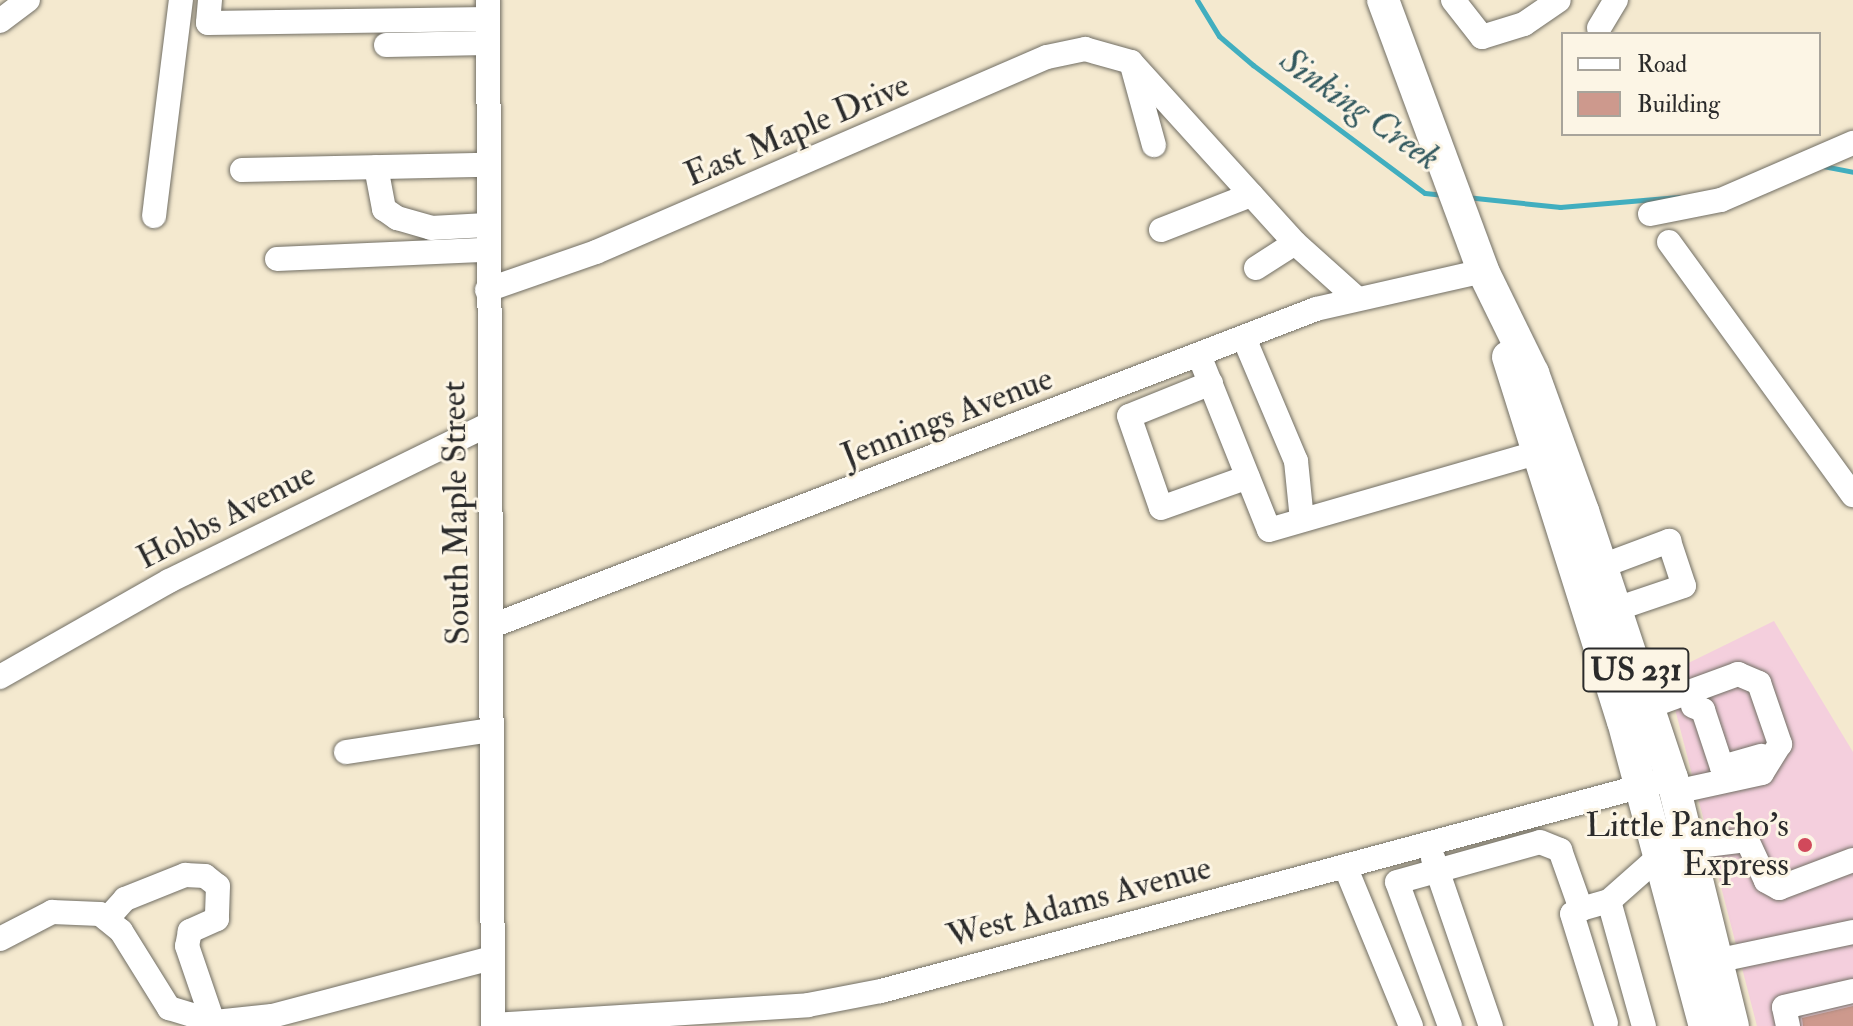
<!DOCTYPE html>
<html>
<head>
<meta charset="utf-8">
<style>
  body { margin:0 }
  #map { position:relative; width:1853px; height:1026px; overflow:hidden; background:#f4e9cf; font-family:"IM FELL Double Pica",serif }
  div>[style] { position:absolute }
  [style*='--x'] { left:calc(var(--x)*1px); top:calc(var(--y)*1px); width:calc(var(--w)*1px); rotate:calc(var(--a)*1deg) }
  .built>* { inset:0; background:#f4cfdd }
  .stream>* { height:5px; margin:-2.5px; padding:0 2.5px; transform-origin:2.5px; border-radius:2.5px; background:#41aebf }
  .building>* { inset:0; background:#cd998d }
  .roads { filter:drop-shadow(0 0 2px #716e64) drop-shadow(0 0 2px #716e64) }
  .minor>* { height:24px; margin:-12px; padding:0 12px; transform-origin:12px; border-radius:12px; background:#fff }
  .major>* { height:32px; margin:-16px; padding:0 16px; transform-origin:16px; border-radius:16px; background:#fff }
  .dots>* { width:22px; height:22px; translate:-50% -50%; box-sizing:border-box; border:4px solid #fcf5e5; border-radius:50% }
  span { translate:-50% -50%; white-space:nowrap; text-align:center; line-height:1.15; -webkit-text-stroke:6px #fcf5e5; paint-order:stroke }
  .shield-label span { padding:2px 6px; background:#fcf5e5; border:2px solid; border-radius:6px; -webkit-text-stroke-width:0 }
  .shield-label { font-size:32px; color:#2b2b2b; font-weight:700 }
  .street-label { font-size:34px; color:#2b2b2b }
  .poi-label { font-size:34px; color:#2b2b2b }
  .right { translate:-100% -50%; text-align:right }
  .water-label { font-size:36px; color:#33595f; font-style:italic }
  .legend { position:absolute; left:1561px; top:32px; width:260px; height:104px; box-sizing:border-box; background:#fcf5e5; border:2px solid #a8a49b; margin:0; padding:10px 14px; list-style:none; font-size:24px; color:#2b2b2b }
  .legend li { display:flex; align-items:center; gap:16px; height:40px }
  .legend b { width:40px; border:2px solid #a8a49b }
</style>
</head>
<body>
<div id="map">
  <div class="built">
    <i style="clip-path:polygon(1774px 621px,1853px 752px,1853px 1026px,1757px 1026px,1666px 674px)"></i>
  </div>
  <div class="stream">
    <i style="--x:1197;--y:0;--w:42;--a:58.6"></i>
    <i style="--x:1219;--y:36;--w:45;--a:40.5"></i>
    <i style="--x:1253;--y:65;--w:214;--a:36.7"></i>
    <i style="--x:1425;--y:193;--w:19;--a:6"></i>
    <i style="--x:1823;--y:166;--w:31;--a:11"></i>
    <i style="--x:1466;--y:197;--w:95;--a:6.1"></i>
    <i style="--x:1560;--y:207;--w:119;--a:-4.8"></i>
  </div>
  <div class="building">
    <i style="clip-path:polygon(1853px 1006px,1853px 1026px,1803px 1026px,1802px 1018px)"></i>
  </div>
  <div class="roads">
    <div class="minor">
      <i style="--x:210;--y:0;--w:23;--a:95"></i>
      <i style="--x:208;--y:23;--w:280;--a:-0.8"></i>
      <i style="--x:488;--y:0;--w:1026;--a:89.72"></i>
      <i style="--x:1453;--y:0;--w:47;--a:51.9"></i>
      <i style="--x:1482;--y:37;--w:44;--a:-17.2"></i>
      <i style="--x:1524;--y:24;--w:42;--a:-34.4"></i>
      <i style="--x:0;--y:21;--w:35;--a:-37"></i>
      <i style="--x:1599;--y:28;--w:33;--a:-59"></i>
      <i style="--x:386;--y:45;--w:102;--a:-1.1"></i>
      <i style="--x:1133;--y:69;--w:79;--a:74.6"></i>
      <i style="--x:376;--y:167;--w:43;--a:79.2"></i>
      <i style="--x:384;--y:209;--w:16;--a:35"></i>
      <i style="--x:397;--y:218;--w:35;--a:16"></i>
      <i style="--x:431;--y:228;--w:56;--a:-3.1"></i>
      <i style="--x:242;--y:170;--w:245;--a:-1.2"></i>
      <i style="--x:1650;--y:214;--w:72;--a:-11.2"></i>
      <i style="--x:1721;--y:200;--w:144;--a:-23.4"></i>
      <i style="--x:154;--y:216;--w:218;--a:-82.9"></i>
      <i style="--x:1161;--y:230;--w:97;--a:-21.3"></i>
      <i style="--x:1669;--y:242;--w:313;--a:54"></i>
      <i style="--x:277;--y:259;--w:210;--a:-2.5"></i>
      <i style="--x:1256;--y:268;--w:46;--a:-32.7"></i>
      <i style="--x:1295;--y:243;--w:79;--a:41.9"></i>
      <i style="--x:487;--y:290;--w:115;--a:-19.2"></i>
      <i style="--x:596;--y:252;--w:491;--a:-23.4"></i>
      <i style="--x:1047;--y:57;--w:39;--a:-12"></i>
      <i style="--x:1085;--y:49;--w:48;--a:15.8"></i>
      <i style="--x:1131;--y:62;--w:244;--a:47.8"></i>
      <i style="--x:1244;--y:338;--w:134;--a:67.1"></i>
      <i style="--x:1296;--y:461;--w:59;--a:84.2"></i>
      <i style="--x:1199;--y:355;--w:188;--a:68.2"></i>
      <i style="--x:1269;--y:530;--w:278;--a:-16.1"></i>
      <i style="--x:1211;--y:383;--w:88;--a:158.1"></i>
      <i style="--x:1129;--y:416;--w:97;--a:70.8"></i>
      <i style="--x:1161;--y:508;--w:92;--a:-19.6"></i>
      <i style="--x:1602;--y:566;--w:72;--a:-20.5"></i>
      <i style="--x:1669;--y:541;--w:47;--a:71.6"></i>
      <i style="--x:1684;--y:586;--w:72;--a:161.3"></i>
      <i style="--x:492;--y:626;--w:883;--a:-21.04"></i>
      <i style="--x:1316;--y:309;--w:171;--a:-12.8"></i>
      <i style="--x:0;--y:677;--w:194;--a:-29.6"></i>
      <i style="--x:169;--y:581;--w:355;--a:-26.1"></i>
      <i style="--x:1693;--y:706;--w:11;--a:22"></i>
      <i style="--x:1703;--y:710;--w:60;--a:71.6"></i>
      <i style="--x:1722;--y:767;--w:41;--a:-15.8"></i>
      <i style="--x:1648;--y:707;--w:96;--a:-20.1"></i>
      <i style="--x:1738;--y:674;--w:23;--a:23"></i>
      <i style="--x:1759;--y:683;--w:65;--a:71"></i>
      <i style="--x:1780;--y:744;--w:34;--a:122"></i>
      <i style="--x:1762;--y:773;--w:89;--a:167.7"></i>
      <i style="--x:346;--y:752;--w:147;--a:-8.6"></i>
      <i style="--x:1433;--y:858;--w:178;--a:71"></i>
      <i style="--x:1345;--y:866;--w:173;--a:67.6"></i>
      <i style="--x:1609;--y:901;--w:130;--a:74.4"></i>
      <i style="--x:1581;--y:909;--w:10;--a:151"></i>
      <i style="--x:1572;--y:914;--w:114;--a:72.7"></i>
      <i style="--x:107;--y:919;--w:27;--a:-48"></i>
      <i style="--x:125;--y:899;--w:65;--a:-21.8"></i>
      <i style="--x:185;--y:875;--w:20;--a:3"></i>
      <i style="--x:205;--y:876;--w:16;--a:38"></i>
      <i style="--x:218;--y:886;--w:33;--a:92"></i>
      <i style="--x:217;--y:919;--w:30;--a:156"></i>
      <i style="--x:190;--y:931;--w:15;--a:101"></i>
      <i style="--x:187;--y:946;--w:80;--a:71.1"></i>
      <i style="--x:0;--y:939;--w:59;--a:-27.4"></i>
      <i style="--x:52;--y:912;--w:48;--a:2.4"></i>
      <i style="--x:100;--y:914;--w:27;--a:39"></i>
      <i style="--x:121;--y:931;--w:91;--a:58.1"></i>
      <i style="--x:169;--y:1008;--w:48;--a:16.9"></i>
      <i style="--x:215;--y:1022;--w:57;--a:-6"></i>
      <i style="--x:272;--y:1016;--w:228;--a:-14.8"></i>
      <i style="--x:1720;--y:960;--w:136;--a:-11.9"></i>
      <i style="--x:493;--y:1025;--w:316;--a:-3.6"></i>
      <i style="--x:808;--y:1005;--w:74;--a:-10.9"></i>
      <i style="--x:881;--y:991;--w:819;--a:-15.07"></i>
      <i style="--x:1450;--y:1026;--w:153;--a:-110.2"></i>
      <i style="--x:1397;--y:882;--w:148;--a:-15.6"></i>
      <i style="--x:1540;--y:842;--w:22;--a:22"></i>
      <i style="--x:1560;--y:850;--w:63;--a:70.4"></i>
      <i style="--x:1581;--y:909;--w:29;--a:-16"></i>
      <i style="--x:1609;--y:901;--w:69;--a:-41.5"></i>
      <i style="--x:1661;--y:855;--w:30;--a:-15"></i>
      <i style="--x:1690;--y:847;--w:57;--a:-7"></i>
      <i style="--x:1747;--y:840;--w:45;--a:65.1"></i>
      <i style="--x:1766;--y:881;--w:15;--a:28"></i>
      <i style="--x:1779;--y:888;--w:79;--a:-20.7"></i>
      <i style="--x:1788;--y:1026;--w:19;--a:-102"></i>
      <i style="--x:1784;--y:1007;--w:71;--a:-13.1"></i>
    </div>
    <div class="major">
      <i style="--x:1383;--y:0;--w:289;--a:69.7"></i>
      <i style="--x:1483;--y:271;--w:114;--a:63.9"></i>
      <i style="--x:1533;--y:373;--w:147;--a:70.1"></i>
      <i style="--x:1583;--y:511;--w:281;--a:71.6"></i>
      <i style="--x:1672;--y:778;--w:255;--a:76.2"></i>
      <i style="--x:1508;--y:357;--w:382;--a:72.5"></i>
      <i style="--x:1623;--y:721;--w:316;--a:75"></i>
    </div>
  </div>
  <div class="dots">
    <i style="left:1805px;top:845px;background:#d1495b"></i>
  </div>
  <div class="shield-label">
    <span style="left:1636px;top:670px">US 231</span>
  </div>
  <div class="street-label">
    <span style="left:797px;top:130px;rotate:-23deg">East Maple Drive</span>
    <span style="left:947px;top:417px;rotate:-21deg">Jennings Avenue</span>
    <span style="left:456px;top:513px;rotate:-91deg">South Maple Street</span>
    <span style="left:226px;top:516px;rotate:-27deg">Hobbs Avenue</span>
    <span style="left:1079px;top:902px;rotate:-15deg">West Adams Avenue</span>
  </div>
  <div class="poi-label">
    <span class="right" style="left:1789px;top:845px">Little Pancho's<br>Express</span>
  </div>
  <div class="water-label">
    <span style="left:1360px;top:109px;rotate:35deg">Sinking Creek</span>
  </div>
  <ul class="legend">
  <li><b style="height:10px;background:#fff"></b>Road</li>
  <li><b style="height:22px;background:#cd998d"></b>Building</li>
  </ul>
</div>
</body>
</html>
